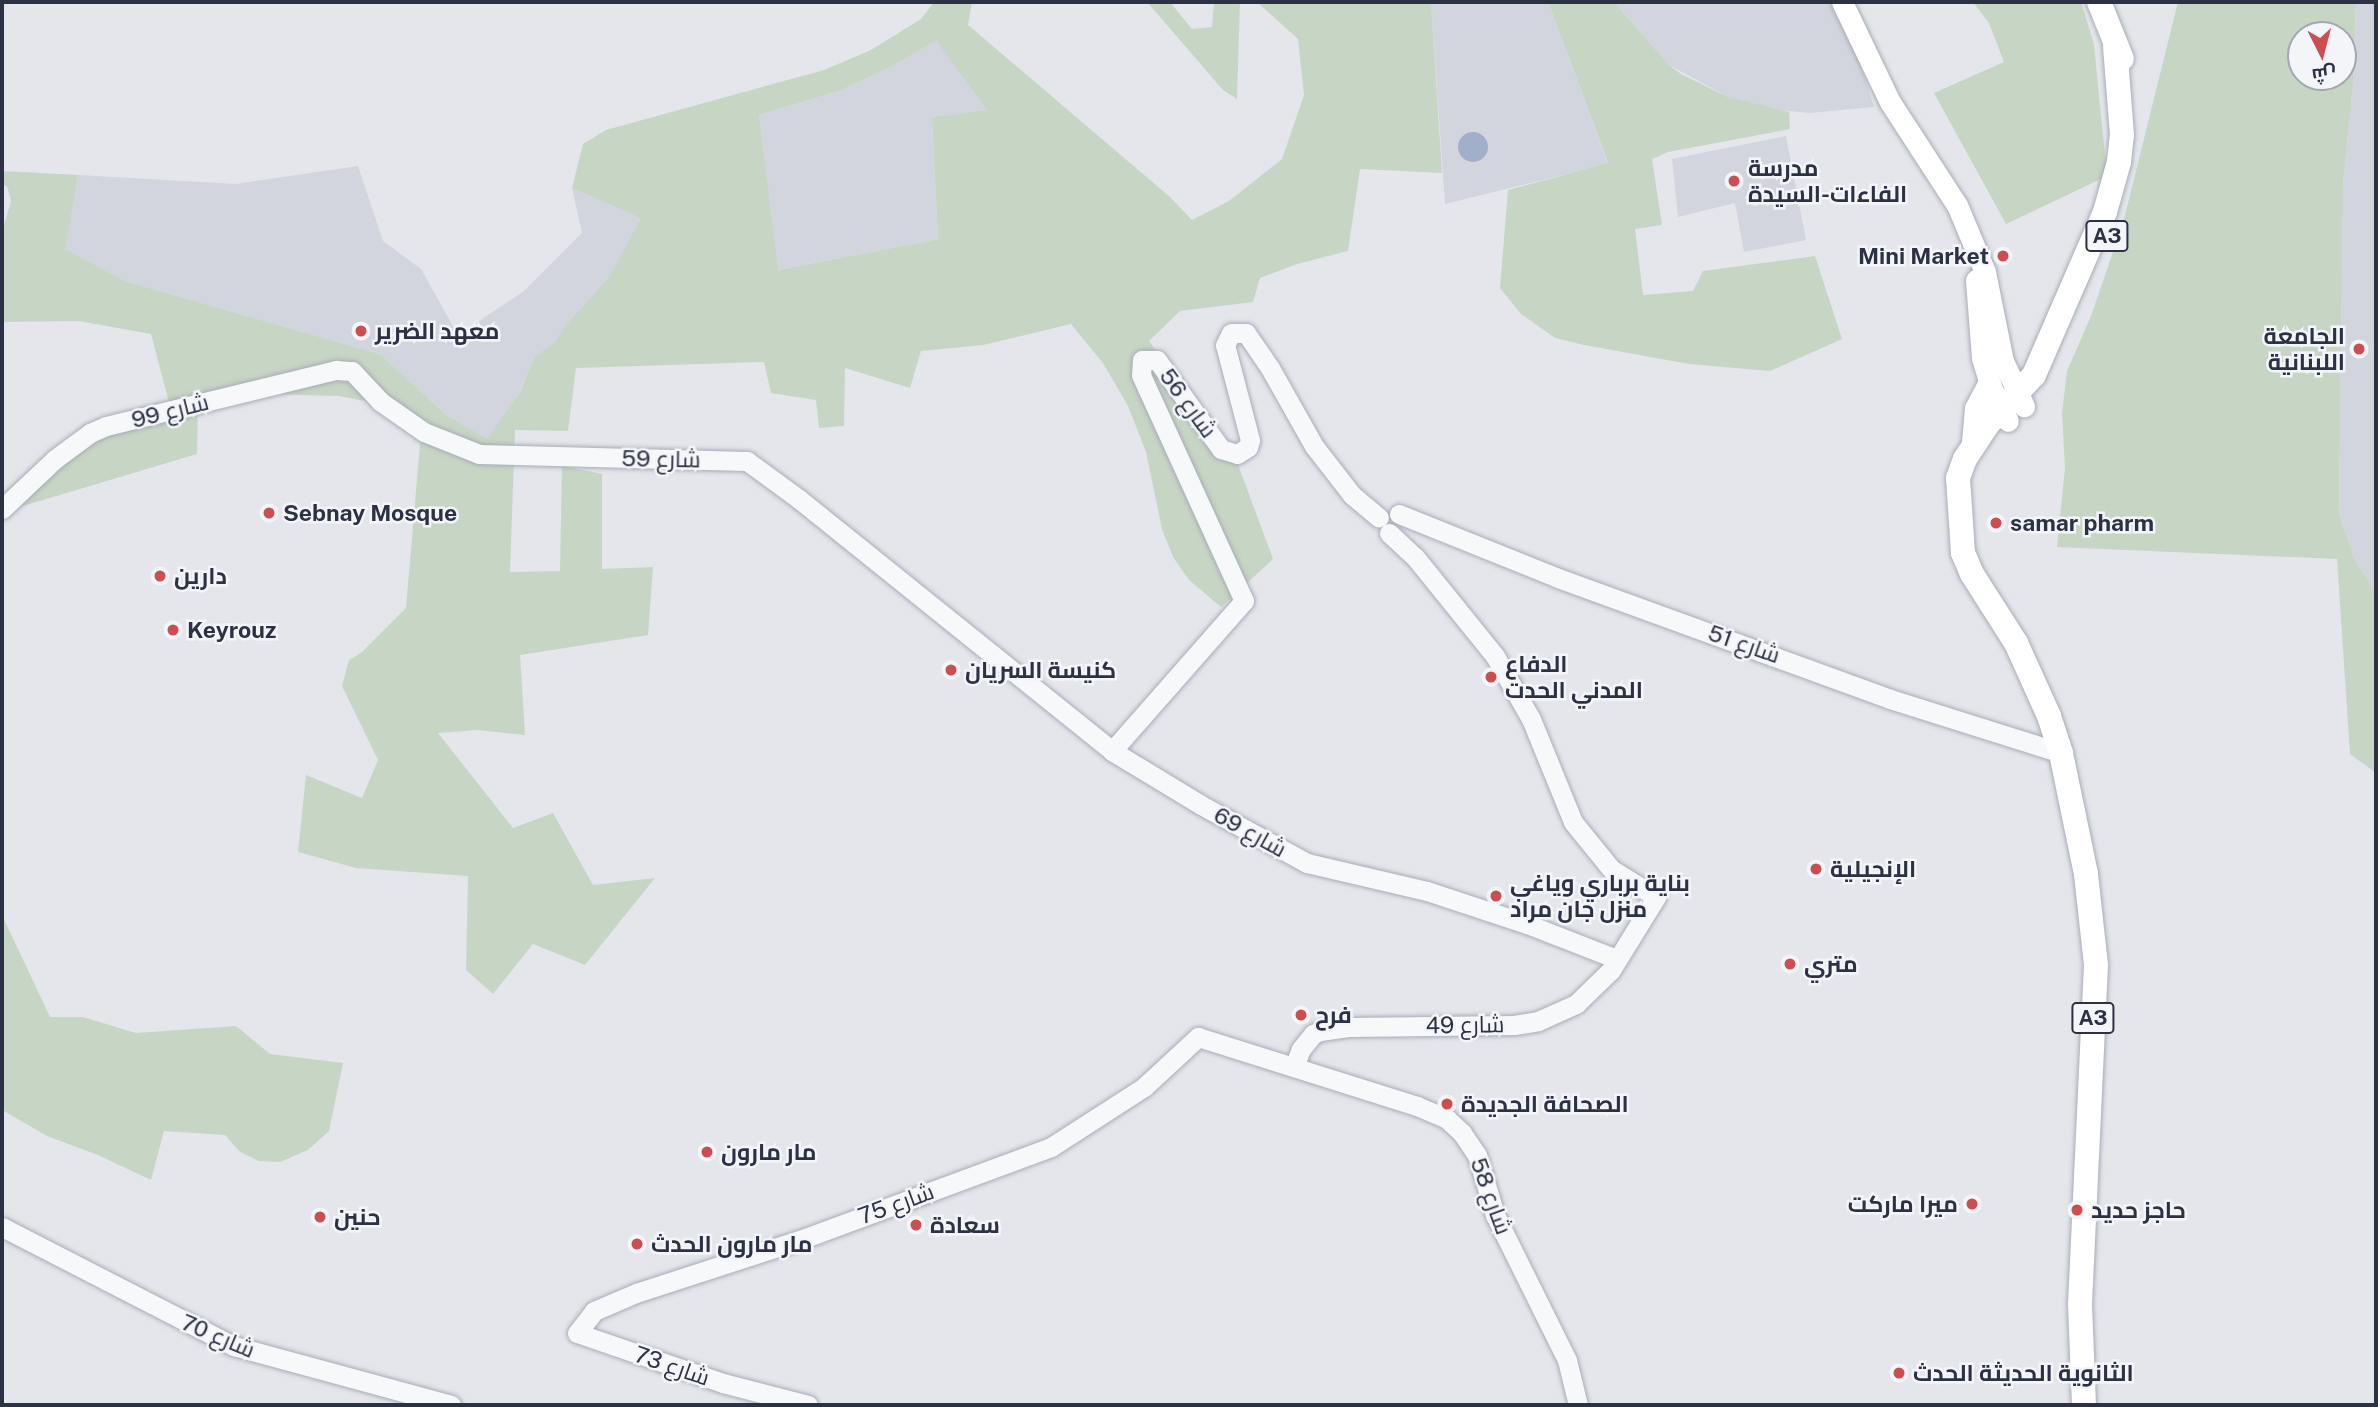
<!DOCTYPE html>
<html>
<head>
<meta charset="utf-8">
<style>
  body { margin:0 }
  #map { position:relative; width:2378px; height:1407px; overflow:hidden; background:#e4e6ec; font-family:"Public Sans",Cairo,sans-serif }
  div>[style] { position:absolute }
  [style*='--x'] { left:calc(var(--x)*1px); top:calc(var(--y)*1px); width:calc(var(--w)*1px); rotate:calc(var(--a)*1deg) }
  .built>* { inset:0; background:#d2d5dd }
  .green>* { inset:0; background:#c7d5c5 }
  .water>* { inset:0; background:#a1afca }
  .round { border-radius:50% }
  .roads { filter:drop-shadow(0 0 2px #a9acb6) drop-shadow(0 0 2px #a9acb6) }
  .tertiary>* { height:19px; margin:-9.5px; padding:0 9.5px; transform-origin:9.5px; border-radius:9.5px; background:#f7f8fa }
  .secondary>* { height:21px; margin:-10.5px; padding:0 10.5px; transform-origin:10.5px; border-radius:10.5px; background:#fff }
  .trunk>* { height:24px; margin:-12px; padding:0 12px; transform-origin:12px; border-radius:12px; background:#fff }
  .dots>* { width:19px; height:19px; translate:-50% -50%; box-sizing:border-box; border:4px solid #f4f5f9; border-radius:50% }
  span { translate:-50% -50%; white-space:nowrap; text-align:center; line-height:1.15; -webkit-text-stroke:5px #f4f5f9; paint-order:stroke }
  .shield-label span { padding:2px 5px; background:#f4f5f9; border:2px solid; border-radius:5px; -webkit-text-stroke-width:0 }
  .shield-label { font-size:21px; color:#2c3144; font-weight:700 }
  .poi-label { font-size:23px; color:#2c3144; font-weight:700 }
  .left { translate:0 -50%; text-align:left }
  .right { translate:-100% -50%; text-align:right }
  .street-label { font-size:23px; color:#2c3144 }
  .frame { position:absolute; inset:0; border:4px solid #2c3144; pointer-events:none }
  .north { position:absolute; left:2287px; top:21px; width:70px; height:70px; box-sizing:border-box; background:#f4f5f9; border:2px solid #a4a7b1; border-radius:50%; rotate:174deg; font-size:19px; font-weight:700; line-height:28px; text-align:center; color:#2c3144 }
  .north::after { content:''; display:block; margin:auto; width:24px; height:32px; background:#cc4e51; clip-path:polygon(50% 0,100% 100%,50% 72%,0 100%) }
</style>
</head>
<body>
<div id="map">
  <div class="built">
    <i style="clip-path:polygon(1431px 2px,1548px 2px,1608px 164px,1445px 204px)"></i>
    <i style="clip-path:polygon(1614px 2px,1841px 2px,1874px 107px,1810px 113px,1768px 109px,1728px 97px,1669px 65px)"></i>
    <i style="clip-path:polygon(2356px 2px,2376px 2px,2376px 593px,2355px 560px,2339px 514px,2343px 184px,2353px 84px)"></i>
    <i style="clip-path:polygon(936px 39px,988px 110px,932px 117px,938px 239px,777px 270px,759px 115px,839px 91px,889px 68px)"></i>
    <i style="clip-path:polygon(1786px 136px,1806px 240px,1744px 252px,1735px 203px,1678px 217px,1672px 159px)"></i>
    <i style="clip-path:polygon(358px 166px,383px 241px,421px 269px,458px 335px,524px 291px,582px 233px,572px 188px,642px 218px,609px 277px,563px 328px,556px 341px,534px 357px,521px 391px,487px 440px,445px 414px,380px 354px,125px 281px,64px 249px,78px 175px,236px 184px)"></i>
  </div>
  <div class="green">
    <i style="clip-path:polygon(evenodd,934px 2px,972px 2px,968px 25px,1170px 197px,1192px 220px,1229px 201px,1282px 159px,1304px 95px,1298px 39px,1257px 2px,1431px 2px,1442px 173px,1360px 169px,1348px 251px,1297px 264px,1260px 278px,1253px 302px,1180px 311px,1149px 341px,1236px 459px,1273px 559px,1221px 607px,1189px 580px,1173px 557px,1162px 529px,1146px 452px,1128px 406px,1103px 363px,1071px 324px,983px 345px,921px 351px,910px 388px,845px 368px,844px 426px,819px 428px,816px 400px,771px 393px,764px 362px,576px 368px,568px 431px,515px 430px,510px 572px,560px 571px,562px 466px,602px 474px,602px 569px,653px 567px,648px 635px,520px 655px,525px 735px,478px 730px,438px 733px,513px 828px,553px 813px,593px 885px,655px 878px,585px 965px,533px 944px,493px 994px,466px 970px,468px 876px,356px 868px,298px 852px,306px 775px,362px 798px,378px 760px,342px 686px,349px 660px,361px 653px,406px 608px,421px 432px,388px 405px,338px 396px,260px 394px,198px 403px,197px 454px,6px 511px,102px 424px,171px 410px,151px 334px,79px 321px,2px 322px,2px 232px,11px 201px,7px 186px,2px 185px,2px 171px,78px 175px,65px 249px,125px 281px,380px 354px,445px 414px,487px 439px,521px 391px,534px 357px,556px 341px,563px 328px,609px 277px,641px 218px,572px 188px,583px 144px,606px 130px,824px 70px,871px 50px,921px 19px,934px 2px,936px 40px,987px 110px,932px 117px,938px 239px,778px 270px,759px 115px,839px 91px,889px 68px,936px 40px)"></i>
    <i style="clip-path:polygon(1147px 2px,1170px 2px,1192px 29px,1212px 27px,1214px 2px,1240px 2px,1237px 99px,1223px 90px)"></i>
    <i style="clip-path:polygon(1548px 2px,1614px 2px,1669px 65px,1681px 74px,1728px 97px,1789px 112px,1790px 129px,1668px 152px,1652px 159px,1662px 225px,1635px 229px,1643px 295px,1693px 291px,1703px 271px,1815px 256px,1842px 339px,1770px 371px,1689px 364px,1584px 345px,1555px 338px,1521px 314px,1500px 288px,1508px 190px,1608px 163px)"></i>
    <i style="clip-path:polygon(1973px 2px,2081px 2px,2094px 44px,2107px 176px,2006px 224px,1934px 93px,2004px 62px,1989px 23px)"></i>
    <i style="clip-path:polygon(evenodd,2178px 2px,2356px 2px,2353px 84px,2343px 184px,2339px 514px,2355px 560px,2376px 593px,2376px 773px,2350px 754px,2337px 559px,2057px 547px,2065px 468px,2062px 413px,2067px 371px,2091px 316px,2123px 223px,2178px 2px,2343px 35px,2343px 77px,2301px 77px,2301px 35px,2343px 35px)"></i>
    <i style="clip-path:polygon(2px 915px,50px 1017px,83px 1017px,136px 1033px,236px 1026px,270px 1054px,343px 1063px,329px 1131px,308px 1150px,280px 1162px,259px 1161px,240px 1152px,225px 1135px,164px 1131px,151px 1180px,98px 1155px,47px 1136px,4px 1111px)"></i>
  </div>
  <div class="water">
    <i class="round" style="left:1458px;top:132px;width:30px;height:30px"></i>
  </div>
  <div class="roads">
    <div class="tertiary">
      <i style="--x:2;--y:509;--w:73;--a:-43.3"></i>
      <i style="--x:55;--y:459;--w:44;--a:-36.6"></i>
      <i style="--x:90;--y:433;--w:17;--a:-24"></i>
      <i style="--x:106;--y:426;--w:237;--a:-13.7"></i>
      <i style="--x:336;--y:370;--w:16;--a:4"></i>
      <i style="--x:352;--y:371;--w:42;--a:46.9"></i>
      <i style="--x:381;--y:402;--w:52;--a:34.9"></i>
      <i style="--x:424;--y:432;--w:59;--a:21.8"></i>
      <i style="--x:479;--y:454;--w:268;--a:1.5"></i>
      <i style="--x:747;--y:461;--w:64;--a:36.2"></i>
      <i style="--x:799;--y:499;--w:402;--a:38.8"></i>
      <i style="--x:1112;--y:751;--w:104;--a:31.2"></i>
      <i style="--x:1201;--y:805;--w:121;--a:28.7"></i>
      <i style="--x:1307;--y:863;--w:123;--a:13.1"></i>
      <i style="--x:1427;--y:891;--w:105;--a:18.3"></i>
      <i style="--x:1527;--y:924;--w:97;--a:21.3"></i>
      <i style="--x:1399;--y:514;--w:171;--a:21.9"></i>
      <i style="--x:1558;--y:578;--w:353;--a:20"></i>
      <i style="--x:1890;--y:699;--w:179;--a:17.5"></i>
      <i style="--x:1389;--y:533;--w:35;--a:43"></i>
      <i style="--x:1415;--y:557;--w:127;--a:51.1"></i>
      <i style="--x:1495;--y:656;--w:73;--a:60.3"></i>
      <i style="--x:1531;--y:719;--w:111;--a:67.8"></i>
      <i style="--x:1573;--y:822;--w:76;--a:50.9"></i>
      <i style="--x:1112;--y:751;--w:200;--a:-48.7"></i>
      <i style="--x:1244;--y:601;--w:248;--a:-114.5"></i>
      <i style="--x:1141;--y:375;--w:15;--a:-86"></i>
      <i style="--x:1142;--y:360;--w:15;--a:0"></i>
      <i style="--x:1157;--y:360;--w:110;--a:54.3"></i>
      <i style="--x:1221;--y:449;--w:17;--a:17"></i>
      <i style="--x:1237;--y:454;--w:13;--a:-32"></i>
      <i style="--x:1248;--y:447;--w:7;--a:-74"></i>
      <i style="--x:1250;--y:440;--w:98;--a:-104.7"></i>
      <i style="--x:1225;--y:345;--w:13;--a:-63"></i>
      <i style="--x:1231;--y:333;--w:15;--a:0"></i>
      <i style="--x:1246;--y:333;--w:42;--a:55.6"></i>
      <i style="--x:1270;--y:368;--w:90;--a:60.6"></i>
      <i style="--x:1314;--y:446;--w:62;--a:52.2"></i>
      <i style="--x:1352;--y:495;--w:35;--a:40"></i>
      <i style="--x:1294;--y:1067;--w:19;--a:-69"></i>
      <i style="--x:1301;--y:1049;--w:19;--a:-51"></i>
      <i style="--x:1313;--y:1034;--w:8;--a:-23"></i>
      <i style="--x:1320;--y:1031;--w:30;--a:-8"></i>
      <i style="--x:1350;--y:1027;--w:164;--a:-0.7"></i>
      <i style="--x:1514;--y:1025;--w:24;--a:-9"></i>
      <i style="--x:1538;--y:1021;--w:42;--a:-24.1"></i>
      <i style="--x:1576;--y:1004;--w:49;--a:-44.2"></i>
      <i style="--x:1611;--y:970;--w:86;--a:-58.3"></i>
      <i style="--x:1656;--y:897;--w:49;--a:-148.2"></i>
      <i style="--x:2;--y:1227;--w:261;--a:27.2"></i>
      <i style="--x:234;--y:1346;--w:225;--a:15.2"></i>
      <i style="--x:808;--y:1405;--w:88;--a:-165.5"></i>
      <i style="--x:723;--y:1383;--w:154;--a:-161.1"></i>
      <i style="--x:577;--y:1333;--w:28;--a:-52"></i>
      <i style="--x:594;--y:1311;--w:46;--a:-23.2"></i>
      <i style="--x:636;--y:1293;--w:178;--a:-18"></i>
      <i style="--x:805;--y:1238;--w:262;--a:-20.3"></i>
      <i style="--x:1051;--y:1147;--w:111;--a:-32.8"></i>
      <i style="--x:1144;--y:1087;--w:74;--a:-42.8"></i>
      <i style="--x:1198;--y:1037;--w:230;--a:17.5"></i>
      <i style="--x:1417;--y:1106;--w:33;--a:23"></i>
      <i style="--x:1447;--y:1119;--w:21;--a:43"></i>
      <i style="--x:1462;--y:1133;--w:27;--a:56"></i>
      <i style="--x:1477;--y:1155;--w:63;--a:73.3"></i>
      <i style="--x:1495;--y:1215;--w:162;--a:63.6"></i>
      <i style="--x:1567;--y:1360;--w:46;--a:76.3"></i>
    </div>
    <div class="secondary">
      <i style="--x:1842;--y:2;--w:111;--a:64.4"></i>
      <i style="--x:1890;--y:102;--w:123;--a:57"></i>
      <i style="--x:1957;--y:205;--w:73;--a:67.3"></i>
      <i style="--x:1985;--y:272;--w:91;--a:78.6"></i>
      <i style="--x:2003;--y:361;--w:50;--a:65"></i>
      <i style="--x:1976;--y:280;--w:78;--a:85.6"></i>
      <i style="--x:1982;--y:358;--w:28;--a:73"></i>
      <i style="--x:1990;--y:385;--w:40;--a:63.4"></i>
    </div>
    <div class="trunk">
      <i style="--x:2099;--y:2;--w:61;--a:68"></i>
      <i style="--x:1974;--y:443;--w:34;--a:-85"></i>
      <i style="--x:1977;--y:409;--w:27;--a:-62"></i>
      <i style="--x:2084;--y:1405;--w:101;--a:-92.3"></i>
      <i style="--x:2080;--y:1304;--w:339;--a:-87.3"></i>
      <i style="--x:2096;--y:965;--w:92;--a:-96.3"></i>
      <i style="--x:2086;--y:874;--w:124;--a:-101.7"></i>
      <i style="--x:2061;--y:753;--w:39;--a:-108"></i>
      <i style="--x:2049;--y:716;--w:80;--a:-114.3"></i>
      <i style="--x:2016;--y:643;--w:82;--a:-122.5"></i>
      <i style="--x:1972;--y:574;--w:23;--a:-113"></i>
      <i style="--x:1963;--y:553;--w:75;--a:-93.8"></i>
      <i style="--x:1958;--y:478;--w:20;--a:-70"></i>
      <i style="--x:1965;--y:459;--w:42;--a:-56.7"></i>
      <i style="--x:1988;--y:424;--w:67;--a:-46.8"></i>
      <i style="--x:2034;--y:375;--w:178;--a:-66.5"></i>
      <i style="--x:2105;--y:212;--w:52;--a:-74.4"></i>
      <i style="--x:2119;--y:162;--w:27;--a:-84"></i>
      <i style="--x:2122;--y:135;--w:88;--a:-94.5"></i>
    </div>
  </div>
  <div class="dots">
    <i style="left:1734px;top:181px;background:#cc4e51"></i>
    <i style="left:2003px;top:256px;background:#cc4e51"></i>
    <i style="left:361px;top:331px;background:#cc4e51"></i>
    <i style="left:2359px;top:349px;background:#cc4e51"></i>
    <i style="left:269px;top:513px;background:#cc4e51"></i>
    <i style="left:1996px;top:523px;background:#cc4e51"></i>
    <i style="left:160px;top:576px;background:#cc4e51"></i>
    <i style="left:173px;top:630px;background:#cc4e51"></i>
    <i style="left:951px;top:670px;background:#cc4e51"></i>
    <i style="left:1491px;top:677px;background:#cc4e51"></i>
    <i style="left:1816px;top:869px;background:#cc4e51"></i>
    <i style="left:1496px;top:896px;background:#cc4e51"></i>
    <i style="left:1790px;top:964px;background:#cc4e51"></i>
    <i style="left:1301px;top:1015px;background:#cc4e51"></i>
    <i style="left:1447px;top:1104px;background:#cc4e51"></i>
    <i style="left:707px;top:1152px;background:#cc4e51"></i>
    <i style="left:1972px;top:1204px;background:#cc4e51"></i>
    <i style="left:2077px;top:1210px;background:#cc4e51"></i>
    <i style="left:320px;top:1217px;background:#cc4e51"></i>
    <i style="left:916px;top:1225px;background:#cc4e51"></i>
    <i style="left:637px;top:1244px;background:#cc4e51"></i>
    <i style="left:1899px;top:1373px;background:#cc4e51"></i>
  </div>
  <div class="shield-label">
    <span style="left:2107px;top:236px">A3</span>
    <span style="left:2093px;top:1018px">A3</span>
  </div>
  <div class="poi-label">
    <span class="left" style="left:1748px;top:181px">مدرسة<br>الفاءات-السيدة</span>
    <span class="right" style="left:1989px;top:256px">Mini Market</span>
    <span class="left" style="left:375px;top:331px">معهد الضرير</span>
    <span class="right" style="left:2345px;top:349px">الجامعة<br>اللبنانية</span>
    <span class="left" style="left:283px;top:513px">Sebnay Mosque</span>
    <span class="left" style="left:2010px;top:523px">samar pharm</span>
    <span class="left" style="left:174px;top:576px">دارين</span>
    <span class="left" style="left:187px;top:630px">Keyrouz</span>
    <span class="left" style="left:1505px;top:677px">الدفاع<br>المدني الحدت</span>
    <span class="left" style="left:965px;top:670px">كنيسة السريان</span>
    <span class="left" style="left:1830px;top:869px">الإنجيلية</span>
    <span class="left" style="left:1510px;top:896px">بناية برباري وياغي<br>منزل جان مراد</span>
    <span class="left" style="left:1804px;top:964px">متري</span>
    <span class="left" style="left:1315px;top:1015px">فرح</span>
    <span class="left" style="left:1461px;top:1104px">الصحافة الجديدة</span>
    <span class="left" style="left:721px;top:1152px">مار مارون</span>
    <span class="right" style="left:1958px;top:1204px">ميرا ماركت</span>
    <span class="left" style="left:2091px;top:1210px">حاجز حديد</span>
    <span class="left" style="left:334px;top:1217px">حنين</span>
    <span class="left" style="left:930px;top:1225px">سعادة</span>
    <span class="left" style="left:651px;top:1244px">مار مارون الحدث</span>
    <span class="left" style="left:1913px;top:1373px">الثانوية الحديثة الحدث</span>
  </div>
  <div class="street-label">
    <span style="left:1188px;top:403px;rotate:54deg">شارع 56</span>
    <span style="left:170px;top:411px;rotate:-14deg">شارع 99</span>
    <span style="left:661px;top:459px;rotate:1deg">شارع 59</span>
    <span style="left:1744px;top:644px;rotate:19deg">شارع 51</span>
    <span style="left:1250px;top:832px;rotate:29deg">شارع 69</span>
    <span style="left:1465px;top:1025px;rotate:-1deg">شارع 49</span>
    <span style="left:1491px;top:1196px;rotate:70deg">شارع 58</span>
    <span style="left:896px;top:1204px;rotate:-20deg">شارع 75</span>
    <span style="left:218px;top:1336px;rotate:23deg">شارع 70</span>
    <span style="left:672px;top:1366px;rotate:19deg">شارع 73</span>
  </div>
  <div class="frame"></div>
  <div class="north">ش</div>
</div>
</body>
</html>
